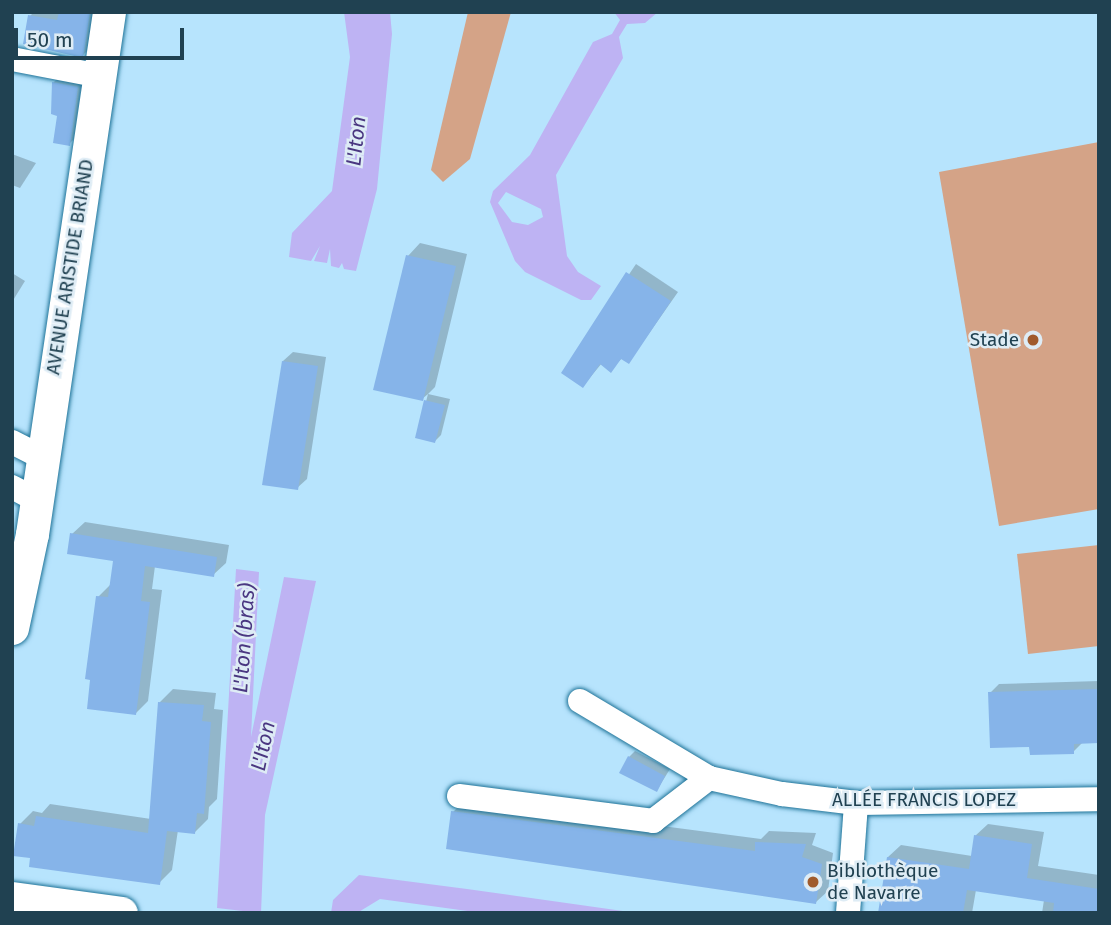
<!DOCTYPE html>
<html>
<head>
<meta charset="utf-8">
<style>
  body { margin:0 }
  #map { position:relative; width:1111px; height:925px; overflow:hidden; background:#b7e4fd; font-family:"Fira Sans",sans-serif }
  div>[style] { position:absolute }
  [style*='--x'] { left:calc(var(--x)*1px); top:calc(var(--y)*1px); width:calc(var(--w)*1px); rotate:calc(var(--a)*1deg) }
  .green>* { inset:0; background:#d4a387 }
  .water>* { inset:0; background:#beb3f3 }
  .shadow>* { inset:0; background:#0003 }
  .building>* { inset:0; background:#86b4e9 }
  .roads { filter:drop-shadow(0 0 2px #1e7398) drop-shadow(0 0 2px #1e7398) }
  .street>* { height:24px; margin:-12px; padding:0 12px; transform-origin:12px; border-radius:12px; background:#fff }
  .secondary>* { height:33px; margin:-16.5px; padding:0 16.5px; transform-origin:16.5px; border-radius:16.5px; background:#fff }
  .dots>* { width:19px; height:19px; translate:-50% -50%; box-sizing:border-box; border:4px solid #deecf5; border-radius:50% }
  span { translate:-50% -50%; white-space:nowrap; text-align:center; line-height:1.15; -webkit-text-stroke:5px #deecf5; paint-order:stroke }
  .street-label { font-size:19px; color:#204151 }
  .poi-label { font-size:19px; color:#204151 }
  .right { translate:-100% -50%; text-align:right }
  .left { translate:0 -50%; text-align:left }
  .water-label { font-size:21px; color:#4a3781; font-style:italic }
  .frame { position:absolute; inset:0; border:14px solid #204151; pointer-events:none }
  .scale { position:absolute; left:14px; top:28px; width:170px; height:32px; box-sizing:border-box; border:4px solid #204151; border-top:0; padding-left:9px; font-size:21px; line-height:24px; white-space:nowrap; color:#204151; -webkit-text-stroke:5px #deecf5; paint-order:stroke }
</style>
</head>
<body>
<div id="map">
  <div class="green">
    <i style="clip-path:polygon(468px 12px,511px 12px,470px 159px,443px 182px,431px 170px)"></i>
    <i style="clip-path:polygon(1099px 142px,1099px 509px,999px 526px,939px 172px)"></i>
    <i style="clip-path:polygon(1099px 545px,1099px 646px,1028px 654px,1017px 554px)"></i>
  </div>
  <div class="water">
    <i style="clip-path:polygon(344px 12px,390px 12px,392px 34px,377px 189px,356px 271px,344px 269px,342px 263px,339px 268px,331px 266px,330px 249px,327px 263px,314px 261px,320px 246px,311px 261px,289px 257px,292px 233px,332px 191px,350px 57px)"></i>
    <i style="clip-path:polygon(evenodd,614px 12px,658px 12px,645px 23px,627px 24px,619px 37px,623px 58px,556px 175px,567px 256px,578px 272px,601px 286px,591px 300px,581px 300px,525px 272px,515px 261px,490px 202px,493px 191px,530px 155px,593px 42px,612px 34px,620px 20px,614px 12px,506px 192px,541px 209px,543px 217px,528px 225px,512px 222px,498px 203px,506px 192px)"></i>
    <i style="clip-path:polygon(236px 569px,259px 572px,251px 737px,284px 577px,316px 581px,265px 815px,261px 913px,217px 908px)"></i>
    <i style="clip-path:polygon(359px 875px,467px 889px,637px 913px,482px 913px,380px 899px,357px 913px,331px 913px,333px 900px)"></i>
  </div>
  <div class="shadow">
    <i style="clip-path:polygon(34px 12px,94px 12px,87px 51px,82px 56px,30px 16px)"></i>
    <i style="clip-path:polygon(58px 78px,82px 82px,74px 139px,69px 144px,53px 83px)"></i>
    <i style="clip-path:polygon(12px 154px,36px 163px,20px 188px,12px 185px)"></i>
    <i style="clip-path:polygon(420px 243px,467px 254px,435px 387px,428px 394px,450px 399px,441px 435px,435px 441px,417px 436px,428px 394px,422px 399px,408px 256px)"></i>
    <i style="clip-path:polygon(636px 264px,678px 292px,629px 362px,622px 358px,611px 370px,602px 363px,583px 386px,563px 373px)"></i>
    <i style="clip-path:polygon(12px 273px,25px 281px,12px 302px)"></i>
    <i style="clip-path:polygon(293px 352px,326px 357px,307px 479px,297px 488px,283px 361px)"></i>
    <i style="clip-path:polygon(85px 522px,229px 545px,226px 563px,213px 575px,155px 566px,152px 589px,162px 590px,148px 701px,136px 713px,98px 597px,111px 584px,115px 560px,72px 534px)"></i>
    <i style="clip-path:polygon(1099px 681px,1099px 741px,1082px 743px,1073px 752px,1031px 745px,990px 693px,999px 684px)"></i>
    <i style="clip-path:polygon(173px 689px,216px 693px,214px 709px,223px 710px,217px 799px,209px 807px,208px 819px,195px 832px,178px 830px,172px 870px,159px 883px,32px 857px,20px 824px,33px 811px,42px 813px,50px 804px,151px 819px,160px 702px)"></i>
    <i style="clip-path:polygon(635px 751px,670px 769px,657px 790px,629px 757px)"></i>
    <i style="clip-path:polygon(465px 800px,761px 839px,769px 831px,816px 833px,812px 845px,833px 853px,828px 891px,816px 902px,453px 812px)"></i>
    <i style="clip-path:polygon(988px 824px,1044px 832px,1038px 866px,1099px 875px,1099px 913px,1042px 913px,1044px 900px,976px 890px,972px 913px,887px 913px,888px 857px,901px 845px,972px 856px,975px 836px)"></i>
  </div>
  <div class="building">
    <i style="clip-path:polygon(59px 12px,90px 12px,83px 58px,23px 44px,28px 15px,57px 20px)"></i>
    <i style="clip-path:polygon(52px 82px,78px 87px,70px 146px,53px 143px,57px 116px,51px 114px)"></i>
    <i style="clip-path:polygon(406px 255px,456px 266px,423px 401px,373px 390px)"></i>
    <i style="clip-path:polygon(626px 272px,671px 301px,629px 364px,621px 359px,611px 373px,600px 364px,583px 388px,561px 373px)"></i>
    <i style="clip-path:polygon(282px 361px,318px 366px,298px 490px,262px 485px)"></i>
    <i style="clip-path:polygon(424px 400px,445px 405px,435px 443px,415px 438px)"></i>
    <i style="clip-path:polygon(70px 533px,217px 557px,214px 577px,145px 566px,141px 601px,150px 602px,136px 715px,87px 709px,90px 680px,85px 679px,96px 596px,108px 597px,113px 561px,67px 554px)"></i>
    <i style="clip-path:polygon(1099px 689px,1099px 743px,1074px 744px,1074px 754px,1030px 755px,1029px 747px,990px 748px,988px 692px)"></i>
    <i style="clip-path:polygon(158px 702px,204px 705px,202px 721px,211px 722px,204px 814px,197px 813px,195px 834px,167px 831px,160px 885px,29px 867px,30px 858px,13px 856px,18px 823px,34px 826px,36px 816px,148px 833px)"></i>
    <i style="clip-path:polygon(628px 756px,665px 776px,657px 792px,619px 773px)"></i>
    <i style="clip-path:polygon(451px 811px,755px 851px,755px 842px,806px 844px,802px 857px,822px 864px,816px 904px,446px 849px)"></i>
    <i style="clip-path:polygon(974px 835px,1032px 844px,1027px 878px,1099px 889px,1099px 913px,1053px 913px,1054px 903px,967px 890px,963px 913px,878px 913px,887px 857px,969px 869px)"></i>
  </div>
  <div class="roads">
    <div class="street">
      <i style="--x:12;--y:59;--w:90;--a:10.9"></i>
      <i style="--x:12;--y:442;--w:34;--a:27"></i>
      <i style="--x:12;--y:487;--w:27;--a:28"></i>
      <i style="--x:580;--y:701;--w:150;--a:30.8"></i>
      <i style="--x:709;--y:778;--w:75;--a:12.4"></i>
      <i style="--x:782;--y:794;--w:75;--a:6.9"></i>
      <i style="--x:856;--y:803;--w:243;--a:-0.9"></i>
      <i style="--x:459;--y:796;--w:196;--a:7.3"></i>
      <i style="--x:653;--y:821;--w:71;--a:-37.5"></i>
      <i style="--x:848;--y:913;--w:110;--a:-85.8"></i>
    </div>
    <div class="secondary">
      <i style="--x:12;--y:628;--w:96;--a:-78"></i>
      <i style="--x:32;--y:534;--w:528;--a:-81.61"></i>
      <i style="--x:12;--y:898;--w:110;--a:7.8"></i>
    </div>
  </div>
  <div class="dots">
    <i style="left:1033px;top:340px;background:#a05b2d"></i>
    <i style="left:813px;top:882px;background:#a05b2d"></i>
  </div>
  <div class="street-label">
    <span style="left:70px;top:267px;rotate:-81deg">AVENUE ARISTIDE BRIAND</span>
    <span style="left:924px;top:800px">ALLÉE FRANCIS LOPEZ</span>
  </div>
  <div class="poi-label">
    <span class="right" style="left:1019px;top:340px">Stade</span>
    <span class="left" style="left:827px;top:882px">Bibliothèque<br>de Navarre</span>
  </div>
  <div class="water-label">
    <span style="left:356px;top:141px;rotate:-84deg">L'Iton</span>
    <span style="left:244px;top:638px;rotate:-86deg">L'Iton (bras)</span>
    <span style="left:263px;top:746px;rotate:-78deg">L'Iton</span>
  </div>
  <div class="frame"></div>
  <div class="scale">50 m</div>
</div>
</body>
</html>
